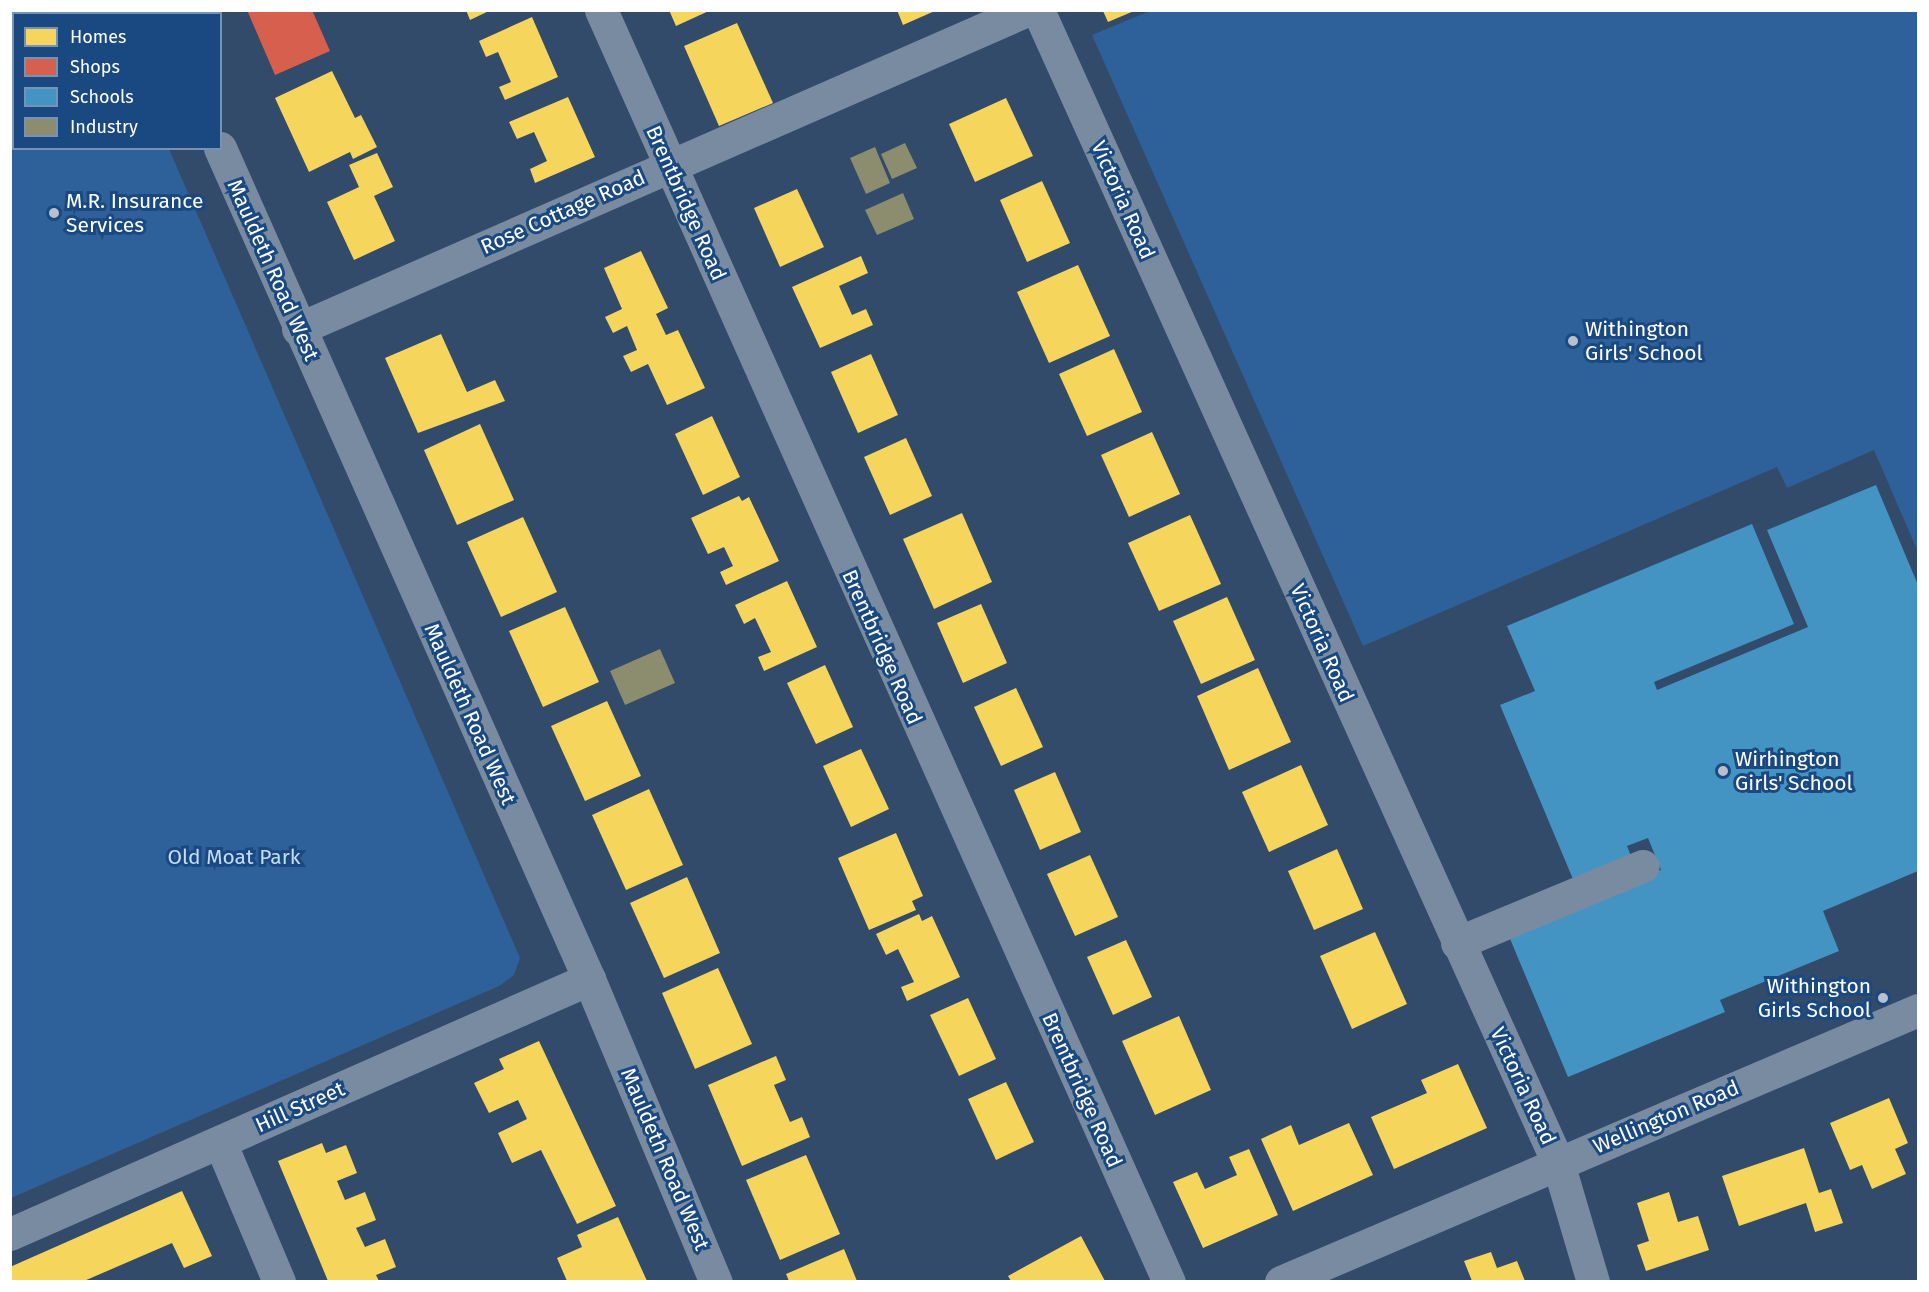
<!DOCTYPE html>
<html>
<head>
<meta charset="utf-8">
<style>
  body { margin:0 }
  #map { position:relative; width:1929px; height:1292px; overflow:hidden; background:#324b6a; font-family:"Fira Sans",sans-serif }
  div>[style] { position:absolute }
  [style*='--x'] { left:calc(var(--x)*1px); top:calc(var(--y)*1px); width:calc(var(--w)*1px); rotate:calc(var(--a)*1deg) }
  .green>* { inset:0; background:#2e609a }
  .homes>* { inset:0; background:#f6d55c }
  .shops>* { inset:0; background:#d6604d }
  .schools>* { inset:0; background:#4393c3 }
  .industry>* { inset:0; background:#8c8c6e }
  .minor>* { height:33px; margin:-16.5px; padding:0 16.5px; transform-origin:16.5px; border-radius:16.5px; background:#788ba0 }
  .dots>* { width:16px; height:16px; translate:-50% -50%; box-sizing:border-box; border:3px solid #1a4982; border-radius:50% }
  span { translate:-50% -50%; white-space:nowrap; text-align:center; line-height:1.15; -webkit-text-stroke:6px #1a4982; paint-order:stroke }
  .street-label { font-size:21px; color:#fff }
  .poi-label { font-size:21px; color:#fff }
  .left { translate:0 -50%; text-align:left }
  .right { translate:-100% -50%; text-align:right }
  .park-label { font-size:21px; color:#c3dcf8 }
  .frame { position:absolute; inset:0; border:12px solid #fff; pointer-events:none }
  .legend { position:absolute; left:12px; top:12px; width:210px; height:138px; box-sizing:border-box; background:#1a4982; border:2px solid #7692b4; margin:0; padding:8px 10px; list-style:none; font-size:18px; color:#fff }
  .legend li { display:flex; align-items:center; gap:12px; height:30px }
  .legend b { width:30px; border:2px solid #7692b4 }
</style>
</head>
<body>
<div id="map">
  <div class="green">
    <i style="clip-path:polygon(11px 10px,110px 11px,14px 14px,14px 148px,169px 149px,520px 958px,514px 975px,499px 986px,11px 1198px)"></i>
    <i style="clip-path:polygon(1150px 11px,1918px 11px,1918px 552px,1874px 450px,1787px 488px,1777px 467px,1363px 646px,1092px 35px)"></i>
  </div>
  <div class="homes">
    <i style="clip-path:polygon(466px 10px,491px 10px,470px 20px)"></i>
    <i style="clip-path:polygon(669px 10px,711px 10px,676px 26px)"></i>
    <i style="clip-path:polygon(897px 10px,937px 10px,903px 25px)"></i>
    <i style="clip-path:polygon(1103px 11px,1134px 11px,1108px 22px)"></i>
    <i style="clip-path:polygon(532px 17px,558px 77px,505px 100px,499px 87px,511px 82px,498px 52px,486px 57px,479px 41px)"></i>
    <i style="clip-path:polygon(737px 23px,773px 103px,719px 126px,684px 46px)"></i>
    <i style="clip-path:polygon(332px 71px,355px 118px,361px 115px,377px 147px,353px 159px,350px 152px,309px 172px,275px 98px)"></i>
    <i style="clip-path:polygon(568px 97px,595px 157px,535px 183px,530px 169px,547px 161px,534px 132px,517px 139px,509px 122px)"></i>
    <i style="clip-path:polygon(1006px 98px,1033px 156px,975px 182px,949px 124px)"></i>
    <i style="clip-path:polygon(377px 153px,393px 187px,374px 196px,395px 241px,354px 260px,327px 202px,359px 187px,349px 165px)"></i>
    <i style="clip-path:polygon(1042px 181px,1070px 243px,1027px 262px,1000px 200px)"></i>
    <i style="clip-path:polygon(797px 189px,824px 247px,780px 267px,754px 208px)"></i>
    <i style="clip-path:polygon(641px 251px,668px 308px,656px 314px,666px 335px,678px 330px,705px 388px,667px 405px,648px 364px,631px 372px,623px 356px,637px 350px,627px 326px,613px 333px,605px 317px,622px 309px,604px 268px)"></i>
    <i style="clip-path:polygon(861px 256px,868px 273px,839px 286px,852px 315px,866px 309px,873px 325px,820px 348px,792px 287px)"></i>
    <i style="clip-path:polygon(1078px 265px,1110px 336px,1049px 363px,1017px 292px)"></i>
    <i style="clip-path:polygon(441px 334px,467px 392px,495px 380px,505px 401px,418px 433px,385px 358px)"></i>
    <i style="clip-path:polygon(1114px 349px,1142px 412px,1087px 436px,1059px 374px)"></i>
    <i style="clip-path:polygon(871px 354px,898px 415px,858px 433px,831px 372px)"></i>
    <i style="clip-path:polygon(712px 416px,740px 477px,703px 495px,675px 434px)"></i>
    <i style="clip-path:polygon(480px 424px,514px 500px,457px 525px,424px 450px)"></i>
    <i style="clip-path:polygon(1152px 432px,1180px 494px,1129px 517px,1101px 455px)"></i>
    <i style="clip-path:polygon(906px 438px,932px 496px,890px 515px,864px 457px)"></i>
    <i style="clip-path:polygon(739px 496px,742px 501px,749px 497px,779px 561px,726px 585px,720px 572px,733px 566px,724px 547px,708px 554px,691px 518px)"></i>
    <i style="clip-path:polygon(962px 513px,992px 582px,934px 609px,903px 539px)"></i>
    <i style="clip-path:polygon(1190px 515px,1221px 584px,1159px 611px,1128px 543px)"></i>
    <i style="clip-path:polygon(523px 517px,557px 592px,501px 617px,467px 542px)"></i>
    <i style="clip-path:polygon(787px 581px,817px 647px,764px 671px,758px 657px,771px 652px,755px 618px,744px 624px,735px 605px)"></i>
    <i style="clip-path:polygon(1227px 597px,1255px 660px,1201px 684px,1173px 621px)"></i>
    <i style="clip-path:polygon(981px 604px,1007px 663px,963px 683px,937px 623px)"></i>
    <i style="clip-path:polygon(565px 607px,599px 682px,543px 707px,509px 631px)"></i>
    <i style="clip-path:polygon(825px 665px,853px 727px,816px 744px,787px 683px)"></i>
    <i style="clip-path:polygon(1258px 668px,1291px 742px,1229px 770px,1197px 696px)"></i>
    <i style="clip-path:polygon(1016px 688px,1043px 747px,1001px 766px,974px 707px)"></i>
    <i style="clip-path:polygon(607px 701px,641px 776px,585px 801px,551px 726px)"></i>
    <i style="clip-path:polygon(861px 749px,889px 809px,851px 827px,823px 766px)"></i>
    <i style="clip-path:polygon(1301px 765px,1328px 825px,1269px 852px,1242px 792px)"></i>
    <i style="clip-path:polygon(1055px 772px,1081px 832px,1040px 850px,1014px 790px)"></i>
    <i style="clip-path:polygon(649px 789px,683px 865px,626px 890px,592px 815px)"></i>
    <i style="clip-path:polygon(896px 833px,923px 896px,912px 901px,916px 910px,869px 930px,838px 858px)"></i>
    <i style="clip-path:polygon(1337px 849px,1363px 909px,1314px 930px,1288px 871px)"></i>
    <i style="clip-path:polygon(1090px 855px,1118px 917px,1075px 936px,1047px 874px)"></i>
    <i style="clip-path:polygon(687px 877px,720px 953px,664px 978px,630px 903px)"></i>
    <i style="clip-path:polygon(919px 914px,922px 921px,932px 916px,960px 977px,907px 1001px,901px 987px,914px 982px,898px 949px,886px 955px,876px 934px)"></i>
    <i style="clip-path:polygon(1375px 932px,1407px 1004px,1352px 1029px,1320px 956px)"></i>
    <i style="clip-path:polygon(1126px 940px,1152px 997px,1113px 1015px,1087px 957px)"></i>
    <i style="clip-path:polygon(718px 968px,752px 1044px,695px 1069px,662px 993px)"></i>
    <i style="clip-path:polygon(968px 998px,996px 1059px,959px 1076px,930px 1015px)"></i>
    <i style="clip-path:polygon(1179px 1016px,1211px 1090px,1155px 1115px,1122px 1041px)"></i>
    <i style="clip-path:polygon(539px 1041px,616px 1206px,577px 1224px,541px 1150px,512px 1163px,498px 1133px,527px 1119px,518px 1100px,489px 1113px,474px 1083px,504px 1069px,499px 1059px)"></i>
    <i style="clip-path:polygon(776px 1056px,786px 1080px,774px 1085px,790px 1122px,802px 1117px,810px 1137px,742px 1166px,708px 1085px)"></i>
    <i style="clip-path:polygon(1458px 1064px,1487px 1128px,1394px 1169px,1371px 1117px,1427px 1093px,1421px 1080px)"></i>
    <i style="clip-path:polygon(1006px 1082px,1034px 1142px,996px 1160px,968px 1099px)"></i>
    <i style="clip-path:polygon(1889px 1098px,1908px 1143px,1895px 1149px,1906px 1174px,1872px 1189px,1862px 1165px,1850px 1170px,1830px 1123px)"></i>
    <i style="clip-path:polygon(1349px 1123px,1373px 1175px,1293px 1211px,1261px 1139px,1291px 1125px,1299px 1145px)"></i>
    <i style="clip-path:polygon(322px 1143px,326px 1153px,346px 1145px,357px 1173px,337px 1181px,345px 1200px,365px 1192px,376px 1220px,356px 1228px,365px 1247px,385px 1239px,396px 1267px,376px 1275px,379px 1281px,328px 1281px,278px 1161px)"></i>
    <i style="clip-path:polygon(1804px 1148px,1819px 1193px,1831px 1189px,1843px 1223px,1815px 1232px,1806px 1203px,1739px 1226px,1722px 1176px)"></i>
    <i style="clip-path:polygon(1249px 1149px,1278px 1215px,1203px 1248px,1173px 1182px,1197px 1172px,1205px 1189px,1237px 1175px,1229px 1157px)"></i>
    <i style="clip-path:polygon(806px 1155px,840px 1234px,780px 1260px,746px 1180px)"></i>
    <i style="clip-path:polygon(182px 1191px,212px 1256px,184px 1268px,172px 1243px,84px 1281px,10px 1281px,10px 1267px)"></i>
    <i style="clip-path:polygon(1669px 1192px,1678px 1222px,1698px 1216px,1709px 1250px,1646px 1271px,1637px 1245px,1649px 1241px,1637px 1203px)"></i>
    <i style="clip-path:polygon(618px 1217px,647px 1281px,567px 1281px,557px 1258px,582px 1247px,577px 1235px)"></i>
    <i style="clip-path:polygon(1081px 1236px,1105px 1281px,1011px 1281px,1008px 1276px)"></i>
    <i style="clip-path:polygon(844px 1249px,857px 1281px,789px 1281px,786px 1274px)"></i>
    <i style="clip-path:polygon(1491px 1252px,1497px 1268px,1517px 1261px,1525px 1281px,1472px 1281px,1464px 1261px)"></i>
  </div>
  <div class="shops">
    <i style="clip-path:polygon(247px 10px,312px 10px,330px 51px,275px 75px)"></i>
  </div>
  <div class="schools">
    <i style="clip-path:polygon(1876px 485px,1918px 585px,1918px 871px,1823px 911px,1839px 951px,1720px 1000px,1725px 1012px,1568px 1077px,1508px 934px,1661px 870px,1648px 838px,1627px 846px,1633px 861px,1575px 884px,1500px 705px,1535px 691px,1507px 626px,1752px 524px,1794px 624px,1654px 682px,1657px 690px,1808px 627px,1767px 530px)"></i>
  </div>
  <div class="industry">
    <i style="clip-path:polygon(905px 143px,917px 168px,892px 179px,881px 154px)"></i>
    <i style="clip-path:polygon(875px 147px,890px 183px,866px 194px,850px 158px)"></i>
    <i style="clip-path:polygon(903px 193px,914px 219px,877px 235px,865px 210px)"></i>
    <i style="clip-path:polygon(660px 649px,675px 683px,625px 705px,610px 671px)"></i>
  </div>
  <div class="minor">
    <i style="--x:160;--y:10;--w:4;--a:76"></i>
    <i style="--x:601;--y:10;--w:1393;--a:65.94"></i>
    <i style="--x:1038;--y:10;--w:1265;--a:65.72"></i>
    <i style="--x:1558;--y:1163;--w:124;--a:73.6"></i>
    <i style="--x:220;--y:148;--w:909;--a:66.06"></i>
    <i style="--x:589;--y:979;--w:329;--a:67.3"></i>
    <i style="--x:298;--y:329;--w:796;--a:-23.63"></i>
    <i style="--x:1457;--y:943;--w:201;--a:-22.5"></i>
    <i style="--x:220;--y:1142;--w:152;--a:67.1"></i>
    <i style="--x:10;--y:1234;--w:633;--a:-23.77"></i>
    <i style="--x:1281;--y:1282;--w:693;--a:-23.12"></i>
  </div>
  <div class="dots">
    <i style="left:54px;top:213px;background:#b7c0cb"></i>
    <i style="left:1573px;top:341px;background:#b7c0cb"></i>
    <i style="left:1723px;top:771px;background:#b7c0cb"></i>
    <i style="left:1883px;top:998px;background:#b7c0cb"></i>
  </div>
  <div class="street-label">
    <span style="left:1123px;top:200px;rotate:66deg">Victoria Road</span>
    <span style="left:686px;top:203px;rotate:66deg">Brentbridge Road</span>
    <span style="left:563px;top:212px;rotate:-24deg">Rose Cottage Road</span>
    <span style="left:273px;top:270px;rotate:66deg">Mauldeth Road West</span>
    <span style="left:1322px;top:643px;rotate:66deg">Victoria Road</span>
    <span style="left:882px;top:647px;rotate:66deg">Brentbridge Road</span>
    <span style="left:470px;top:714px;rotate:66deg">Mauldeth Road West</span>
    <span style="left:1523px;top:1086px;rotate:65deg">Victoria Road</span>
    <span style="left:1082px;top:1090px;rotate:66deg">Brentbridge Road</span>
    <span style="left:300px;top:1107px;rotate:-24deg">Hill Street</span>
    <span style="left:1666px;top:1117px;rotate:-23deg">Wellington Road</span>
    <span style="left:665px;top:1159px;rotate:67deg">Mauldeth Road West</span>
  </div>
  <div class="poi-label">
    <span class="left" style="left:66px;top:213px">M.R. Insurance<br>Services</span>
    <span class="left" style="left:1585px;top:341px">Withington<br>Girls' School</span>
    <span class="left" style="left:1735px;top:771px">Wirhington<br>Girls' School</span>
    <span class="right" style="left:1871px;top:998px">Withington<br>Girls School</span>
  </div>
  <div class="park-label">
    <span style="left:234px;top:857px">Old Moat Park</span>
  </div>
  <div class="frame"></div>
  <ul class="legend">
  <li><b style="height:16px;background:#f6d55c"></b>Homes</li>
  <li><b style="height:16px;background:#d6604d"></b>Shops</li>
  <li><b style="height:16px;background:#4393c3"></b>Schools</li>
  <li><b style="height:16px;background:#8c8c6e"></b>Industry</li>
  </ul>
</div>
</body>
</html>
